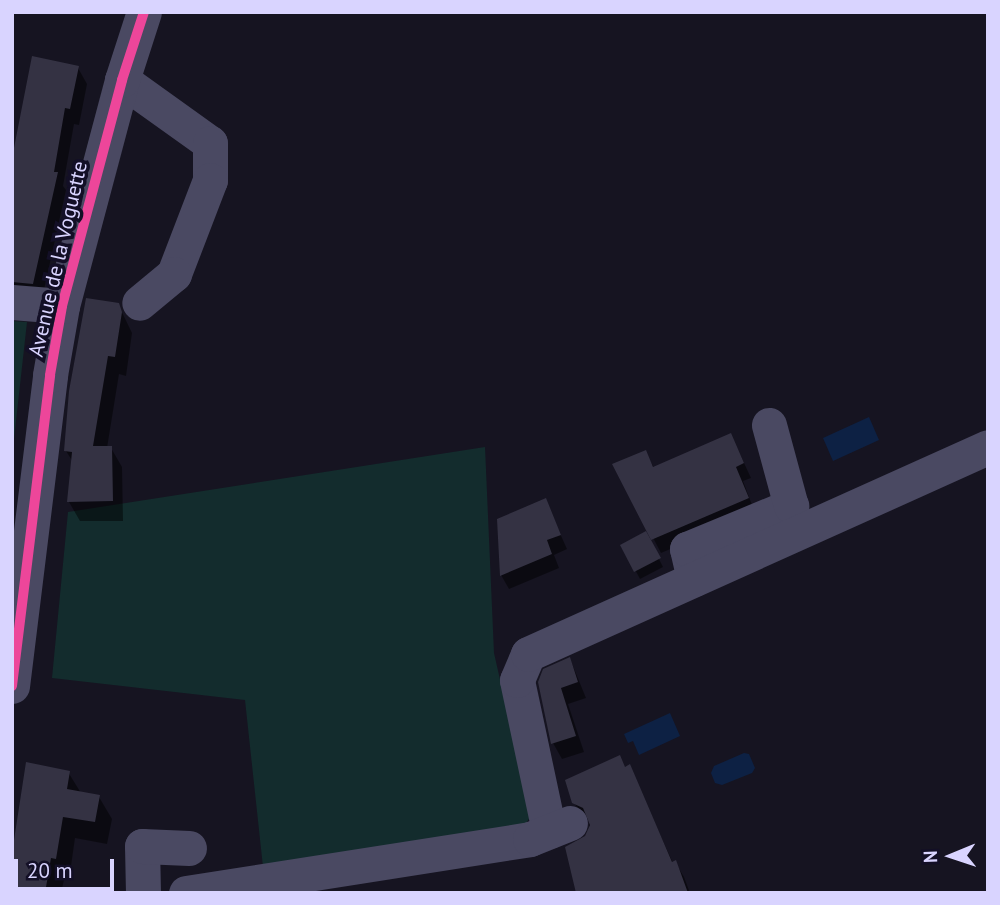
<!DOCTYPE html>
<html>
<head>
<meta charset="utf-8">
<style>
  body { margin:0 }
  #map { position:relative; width:1000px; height:905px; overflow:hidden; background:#161421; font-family:"PT Sans",sans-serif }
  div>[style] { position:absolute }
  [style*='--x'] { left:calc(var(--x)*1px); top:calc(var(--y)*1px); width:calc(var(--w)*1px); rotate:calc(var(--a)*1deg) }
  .green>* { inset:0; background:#132c2d }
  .water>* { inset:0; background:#0d2144 }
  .shadow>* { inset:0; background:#0007 }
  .building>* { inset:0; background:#343243 }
  .minor>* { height:35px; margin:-17.5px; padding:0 17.5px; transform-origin:17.5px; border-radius:17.5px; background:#4a4962 }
  .cycleway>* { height:10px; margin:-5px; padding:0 5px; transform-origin:5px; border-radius:5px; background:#ed469a }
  span { translate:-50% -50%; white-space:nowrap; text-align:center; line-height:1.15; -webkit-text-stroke:7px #130f26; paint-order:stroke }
  .street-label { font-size:21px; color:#d9d4ff }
  .frame { position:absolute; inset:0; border:14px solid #d9d4ff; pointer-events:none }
  .north { position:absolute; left:916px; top:821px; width:70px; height:70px; -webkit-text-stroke:5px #130f26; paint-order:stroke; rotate:268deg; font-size:19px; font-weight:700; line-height:28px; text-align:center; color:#d9d4ff }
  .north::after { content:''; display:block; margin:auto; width:24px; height:32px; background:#d9d4ff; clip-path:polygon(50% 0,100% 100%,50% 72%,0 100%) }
  .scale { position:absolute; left:14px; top:859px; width:100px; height:32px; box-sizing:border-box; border:4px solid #d9d4ff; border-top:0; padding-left:9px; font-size:21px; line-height:24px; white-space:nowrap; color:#d9d4ff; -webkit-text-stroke:5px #130f26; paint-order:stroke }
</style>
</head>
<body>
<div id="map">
  <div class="green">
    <i style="clip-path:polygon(12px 321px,27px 322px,12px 457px)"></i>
    <i style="clip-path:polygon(485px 447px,494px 653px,531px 816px,524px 826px,263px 867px,245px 700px,52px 678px,68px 512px)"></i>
  </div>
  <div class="water">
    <i style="clip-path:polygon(869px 417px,879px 440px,833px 461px,823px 438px)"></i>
    <i style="clip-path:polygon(670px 713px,680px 736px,639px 755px,633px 741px,628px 743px,624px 734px)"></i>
    <i style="clip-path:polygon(744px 753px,749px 754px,755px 768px,752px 773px,722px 785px,715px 783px,711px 773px,714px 766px)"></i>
  </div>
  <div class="shadow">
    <i style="clip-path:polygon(78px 68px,87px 84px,79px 125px,74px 124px,63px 186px,66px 190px,42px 299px,12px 300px,12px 165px)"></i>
    <i style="clip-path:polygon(118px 304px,132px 333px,126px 376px,119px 374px,107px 448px,111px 448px,122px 467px,123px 521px,80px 521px,69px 502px,73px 462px,66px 451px)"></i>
    <i style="clip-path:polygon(738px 450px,751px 478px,743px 481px,755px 513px,661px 553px,615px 465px,645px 452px,654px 468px)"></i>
    <i style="clip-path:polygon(545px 500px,567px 549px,554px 555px,559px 568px,509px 589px,501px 575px)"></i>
    <i style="clip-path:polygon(646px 533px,663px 567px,640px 579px,622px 545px)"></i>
    <i style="clip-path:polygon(570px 659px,586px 698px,568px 704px,584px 752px,562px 759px,553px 743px,545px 670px)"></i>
    <i style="clip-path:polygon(629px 767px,673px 863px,675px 862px,684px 877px,690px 893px,578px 893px,590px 821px,583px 818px,574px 802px)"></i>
    <i style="clip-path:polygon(68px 772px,81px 793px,99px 797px,112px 819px,107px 844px,75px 838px,69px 880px,64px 880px,61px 893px,12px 893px)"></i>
  </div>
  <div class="building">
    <i style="clip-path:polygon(32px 56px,79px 66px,70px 109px,65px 108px,54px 172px,58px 172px,33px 284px,12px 282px,12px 158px)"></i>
    <i style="clip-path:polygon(86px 298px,119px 303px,122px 312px,115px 357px,108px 356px,93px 446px,112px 446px,113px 501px,67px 502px,72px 452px,64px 451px,69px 391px)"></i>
    <i style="clip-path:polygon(731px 433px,744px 463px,736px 467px,749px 498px,651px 540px,612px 464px,646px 450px,653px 467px)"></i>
    <i style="clip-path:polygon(546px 498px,561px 535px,547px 540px,552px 554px,500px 576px,497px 519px)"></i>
    <i style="clip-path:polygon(646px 531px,661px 558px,634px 572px,620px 545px)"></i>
    <i style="clip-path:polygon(570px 657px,578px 682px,561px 688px,576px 736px,551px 744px,538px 682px,543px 669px)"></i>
    <i style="clip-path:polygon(620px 755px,625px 767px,630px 764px,672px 862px,676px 860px,688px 893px,576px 893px,565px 847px,585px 836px,590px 825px,583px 808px,572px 803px,565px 780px)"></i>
    <i style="clip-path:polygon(26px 762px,70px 771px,67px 789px,100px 795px,95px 822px,63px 817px,56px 859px,51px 858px,45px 893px,12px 893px,12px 853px)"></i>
  </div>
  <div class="minor">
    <i style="--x:122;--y:80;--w:108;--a:35.6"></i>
    <i style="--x:210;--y:143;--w:37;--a:90"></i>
    <i style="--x:210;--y:180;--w:101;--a:111"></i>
    <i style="--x:174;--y:274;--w:45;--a:140.4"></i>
    <i style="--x:12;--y:302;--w:50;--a:4.6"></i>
    <i style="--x:694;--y:579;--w:31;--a:-103"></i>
    <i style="--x:687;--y:549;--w:113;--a:-22.5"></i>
    <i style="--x:791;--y:506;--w:84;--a:-105.2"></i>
    <i style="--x:12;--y:686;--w:313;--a:-83"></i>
    <i style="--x:50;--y:375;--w:70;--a:-80.1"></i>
    <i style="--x:62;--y:306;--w:234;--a:-75.1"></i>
    <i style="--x:122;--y:80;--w:71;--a:-72.1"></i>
    <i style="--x:549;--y:831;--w:154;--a:-102"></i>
    <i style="--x:517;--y:680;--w:28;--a:-67"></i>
    <i style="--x:528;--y:654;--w:504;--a:-24.23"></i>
    <i style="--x:143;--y:893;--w:47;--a:-91.2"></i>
    <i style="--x:142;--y:846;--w:47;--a:2.4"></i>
    <i style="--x:186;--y:893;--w:348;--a:-8.9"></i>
    <i style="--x:530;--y:839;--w:43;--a:-21.8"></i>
  </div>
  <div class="cycleway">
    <i style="--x:12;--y:686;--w:313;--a:-83"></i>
    <i style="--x:50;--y:375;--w:70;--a:-80.1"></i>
    <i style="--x:62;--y:306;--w:234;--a:-75.1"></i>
    <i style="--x:122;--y:80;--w:71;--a:-72.1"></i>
  </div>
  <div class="street-label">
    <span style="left:58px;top:259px;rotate:-77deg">Avenue de la Voguette</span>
  </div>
  <div class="frame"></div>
  <div class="north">N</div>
  <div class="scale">20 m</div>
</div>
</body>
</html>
